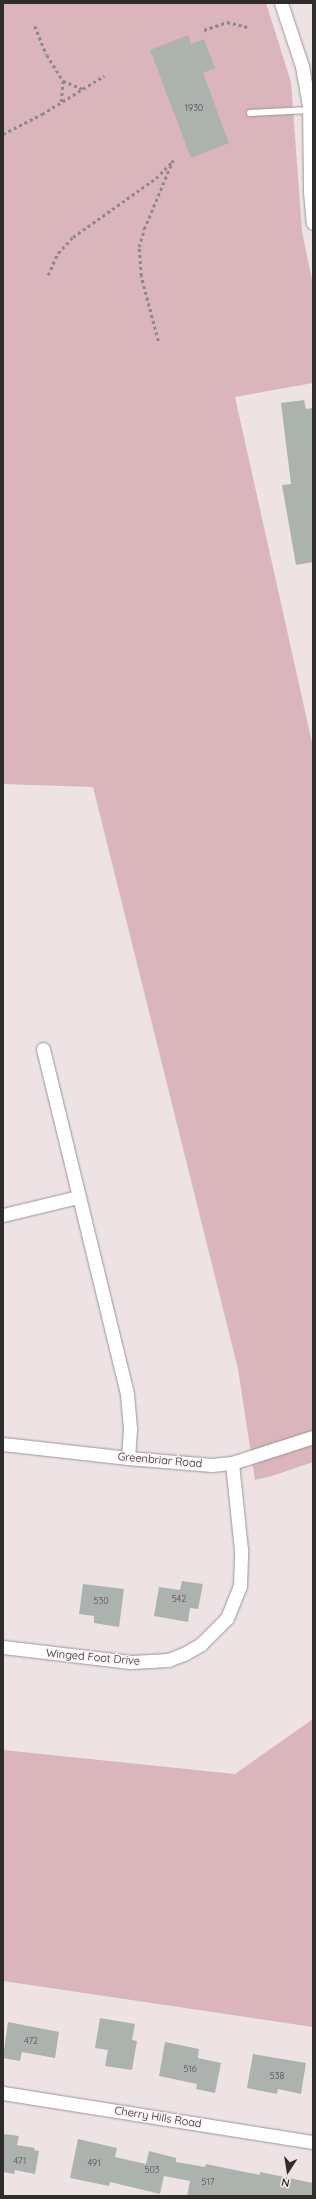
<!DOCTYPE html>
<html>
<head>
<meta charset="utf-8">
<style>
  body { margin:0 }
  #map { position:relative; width:316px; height:2199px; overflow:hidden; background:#ede3e5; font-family:Quicksand,sans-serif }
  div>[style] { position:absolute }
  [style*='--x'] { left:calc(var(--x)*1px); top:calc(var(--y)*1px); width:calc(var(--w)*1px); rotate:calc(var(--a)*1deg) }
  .green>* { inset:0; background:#dbb5bc }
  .building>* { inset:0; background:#acb3af }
  .path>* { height:2.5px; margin-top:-1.25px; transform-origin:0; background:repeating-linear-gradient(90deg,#8e8889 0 3px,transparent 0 6px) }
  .roads { filter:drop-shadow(0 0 1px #9d9596) drop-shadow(0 0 1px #9d9596) }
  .lane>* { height:6px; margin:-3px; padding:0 3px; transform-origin:3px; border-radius:3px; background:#fff }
  .street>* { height:13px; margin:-6.5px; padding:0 6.5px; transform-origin:6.5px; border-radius:6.5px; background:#fff }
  span { translate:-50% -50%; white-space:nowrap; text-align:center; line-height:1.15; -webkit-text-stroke:3px #faf0f2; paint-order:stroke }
  .number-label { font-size:9px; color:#4e4e4d }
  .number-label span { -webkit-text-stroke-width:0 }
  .street-label { font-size:11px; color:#2f2c2c }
  .frame { position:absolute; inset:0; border:4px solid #2f2c2c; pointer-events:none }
  .north { position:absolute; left:268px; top:2151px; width:40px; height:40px; -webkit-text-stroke:3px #faf0f2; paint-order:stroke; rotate:192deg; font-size:11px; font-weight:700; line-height:16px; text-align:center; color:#2f2c2c }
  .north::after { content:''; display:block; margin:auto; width:14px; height:18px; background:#2f2c2c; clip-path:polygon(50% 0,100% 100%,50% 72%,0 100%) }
</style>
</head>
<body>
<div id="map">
  <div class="green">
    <i style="clip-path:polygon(3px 3px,266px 3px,291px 82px,302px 231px,313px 285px,313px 383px,235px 397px,313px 747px,313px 1462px,272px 1476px,255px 1480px,238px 1369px,93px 787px,3px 784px)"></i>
    <i style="clip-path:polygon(313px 1719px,313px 2027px,3px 1981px,3px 1750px,235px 1774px)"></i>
  </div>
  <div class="building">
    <i style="clip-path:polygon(188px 35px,191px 44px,204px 39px,215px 68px,203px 73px,229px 143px,191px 158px,150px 50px)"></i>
    <i style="clip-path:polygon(304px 400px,306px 409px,313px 408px,313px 562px,296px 565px,282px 485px,291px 484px,281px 403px)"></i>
    <i style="clip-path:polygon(182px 1581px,203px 1584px,198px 1609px,190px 1608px,188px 1622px,154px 1616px,159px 1587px,180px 1590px)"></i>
    <i style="clip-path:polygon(83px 1584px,124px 1589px,119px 1627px,94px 1623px,94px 1616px,79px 1614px)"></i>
    <i style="clip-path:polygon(100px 2018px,135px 2024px,132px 2040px,137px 2041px,132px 2070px,105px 2066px,108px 2050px,95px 2048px)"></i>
    <i style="clip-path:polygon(8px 2022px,59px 2032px,55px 2058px,22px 2052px,20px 2061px,3px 2058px)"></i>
    <i style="clip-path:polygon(165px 2042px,199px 2049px,198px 2058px,221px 2063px,215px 2093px,196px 2089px,197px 2084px,159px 2076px)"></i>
    <i style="clip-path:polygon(253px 2054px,306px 2063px,301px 2094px,278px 2089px,277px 2094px,247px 2088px)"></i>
    <i style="clip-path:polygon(3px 2134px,19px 2136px,17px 2145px,35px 2148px,34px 2150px,39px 2151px,35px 2174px,15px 2170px,14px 2174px,3px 2172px)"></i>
    <i style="clip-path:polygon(78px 2139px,117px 2148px,115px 2157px,146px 2164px,149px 2151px,176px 2158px,176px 2162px,205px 2167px,206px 2164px,260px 2175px,260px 2172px,313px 2183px,313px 2196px,187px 2196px,190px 2181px,164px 2176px,160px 2194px,110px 2182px,109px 2186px,70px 2178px)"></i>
  </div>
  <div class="path">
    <i style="--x:35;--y:26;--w:31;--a:68"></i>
    <i style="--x:47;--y:55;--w:31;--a:58"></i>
    <i style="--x:204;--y:30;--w:24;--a:-19"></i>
    <i style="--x:227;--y:22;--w:21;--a:14"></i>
    <i style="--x:61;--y:102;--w:21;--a:-85"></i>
    <i style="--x:63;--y:81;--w:22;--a:22"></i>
    <i style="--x:3;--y:134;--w:44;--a:-27.1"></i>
    <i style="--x:42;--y:114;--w:73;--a:-31.5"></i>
    <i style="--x:48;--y:275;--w:24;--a:-66"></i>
    <i style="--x:58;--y:253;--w:22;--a:-47"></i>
    <i style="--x:73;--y:237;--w:102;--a:-35.4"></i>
    <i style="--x:156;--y:178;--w:23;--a:-45"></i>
    <i style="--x:158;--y:341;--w:67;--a:-104.7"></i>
    <i style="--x:141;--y:276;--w:29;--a:-94"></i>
    <i style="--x:139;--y:247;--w:19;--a:-74"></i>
    <i style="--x:144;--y:229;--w:75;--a:-67.2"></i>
  </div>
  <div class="roads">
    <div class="lane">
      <i style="--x:250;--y:113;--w:59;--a:-2.9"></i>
    </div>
    <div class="street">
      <i style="--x:281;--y:3;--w:66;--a:71.6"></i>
      <i style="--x:302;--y:66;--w:39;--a:80"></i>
      <i style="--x:309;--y:104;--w:87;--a:89.3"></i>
      <i style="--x:310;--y:191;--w:32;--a:85"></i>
      <i style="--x:43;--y:1049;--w:355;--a:76.3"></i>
      <i style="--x:127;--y:1394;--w:35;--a:85"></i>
      <i style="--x:130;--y:1429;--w:29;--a:94"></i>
      <i style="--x:3;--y:1215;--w:77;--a:-13.5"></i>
      <i style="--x:3;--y:1444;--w:126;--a:6.4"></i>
      <i style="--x:128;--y:1458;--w:84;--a:4.8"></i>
      <i style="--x:212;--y:1465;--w:20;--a:-6"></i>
      <i style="--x:232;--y:1463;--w:85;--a:-17.8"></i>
      <i style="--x:3;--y:1647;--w:128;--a:6.7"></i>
      <i style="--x:130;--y:1662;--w:21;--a:-3"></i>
      <i style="--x:151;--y:1661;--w:17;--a:-3"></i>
      <i style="--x:168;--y:1660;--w:17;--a:-21"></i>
      <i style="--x:184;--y:1654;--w:20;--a:-30"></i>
      <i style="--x:201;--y:1644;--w:37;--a:-45"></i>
      <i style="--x:227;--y:1618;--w:35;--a:-68"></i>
      <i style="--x:240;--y:1586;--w:36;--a:-88"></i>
      <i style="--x:241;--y:1550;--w:87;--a:-95.9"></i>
      <i style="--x:3;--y:2093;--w:314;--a:9"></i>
    </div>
  </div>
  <div class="number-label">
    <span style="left:194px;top:108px">1930</span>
    <span style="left:179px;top:1599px">542</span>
    <span style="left:101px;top:1601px">530</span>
    <span style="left:31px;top:2041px">472</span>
    <span style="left:190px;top:2069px">516</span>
    <span style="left:277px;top:2076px">538</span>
    <span style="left:20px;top:2161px">471</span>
    <span style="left:94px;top:2163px">491</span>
    <span style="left:152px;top:2170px">503</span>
    <span style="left:208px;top:2182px">517</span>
  </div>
  <div class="street-label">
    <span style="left:160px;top:1460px;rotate:5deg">Greenbriar Road</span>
    <span style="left:93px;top:1657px;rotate:5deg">Winged Foot Drive</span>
    <span style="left:158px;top:2117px;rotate:9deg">Cherry Hills Road</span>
  </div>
  <div class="frame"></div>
  <div class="north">N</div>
</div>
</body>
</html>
